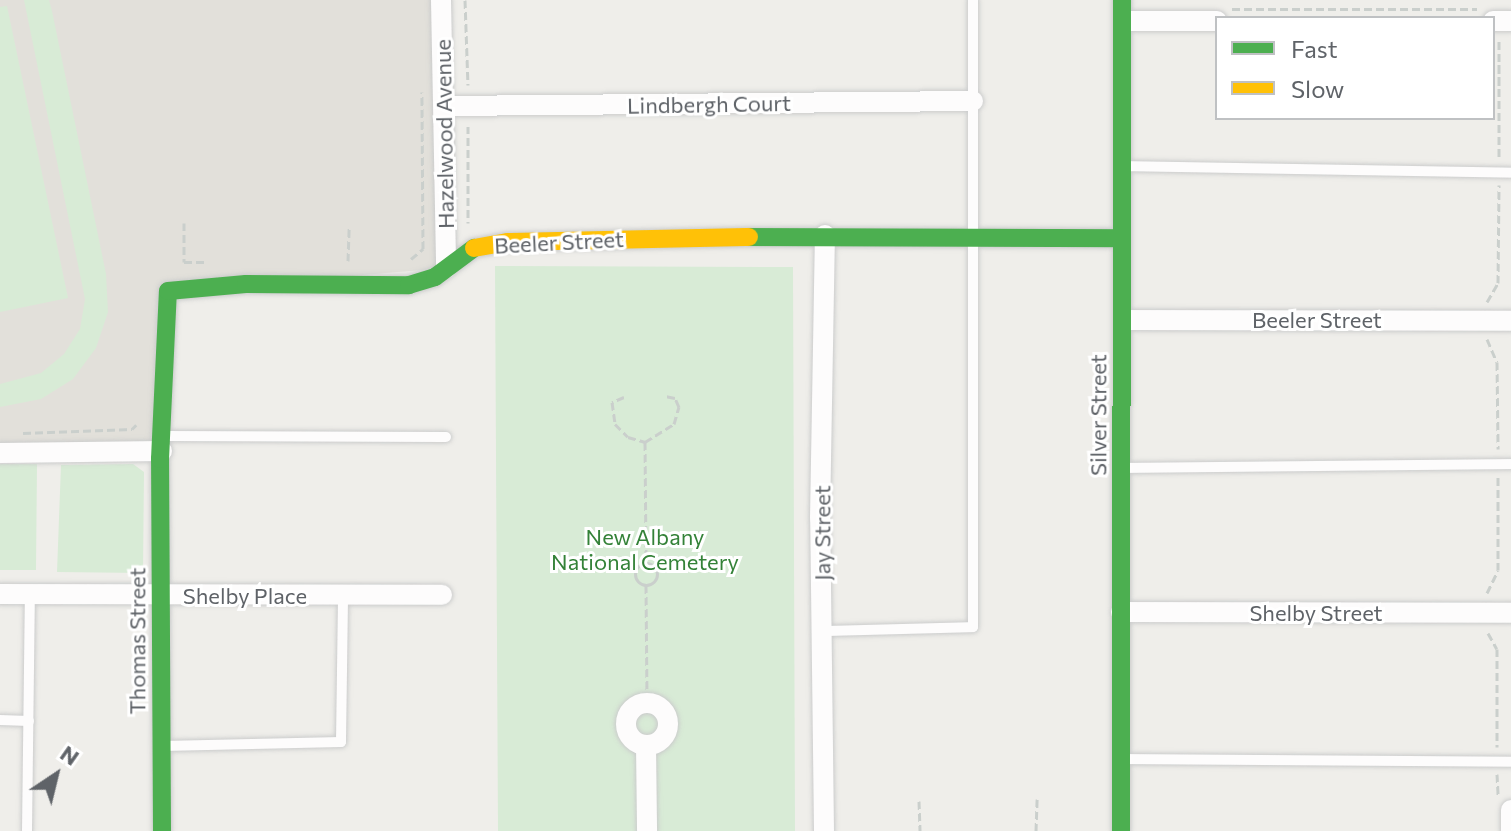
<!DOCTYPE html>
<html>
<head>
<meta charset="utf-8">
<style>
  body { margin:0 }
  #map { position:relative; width:1511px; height:831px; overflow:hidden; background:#efeeea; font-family:Commissioner,sans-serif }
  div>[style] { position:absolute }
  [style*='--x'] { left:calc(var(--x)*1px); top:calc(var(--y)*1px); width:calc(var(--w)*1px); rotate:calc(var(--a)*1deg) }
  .education>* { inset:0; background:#e2e0da }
  .green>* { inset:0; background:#d8ebd6 }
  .path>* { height:3px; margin-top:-1.5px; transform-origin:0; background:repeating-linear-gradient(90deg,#cacfcc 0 8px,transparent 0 12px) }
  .path>.ring { margin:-1.5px; padding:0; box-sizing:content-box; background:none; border:3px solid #cacfcc; border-radius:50% }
  .roads { filter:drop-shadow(0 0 2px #cbcccc) drop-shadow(0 0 2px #cbcccc) }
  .lane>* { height:10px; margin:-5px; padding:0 5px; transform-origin:5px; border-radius:5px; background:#fdfcfc }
  .street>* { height:20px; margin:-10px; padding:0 10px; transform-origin:10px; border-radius:10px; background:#fdfcfc }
  .street>.ring { margin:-10px; padding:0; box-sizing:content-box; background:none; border:20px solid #fdfcfc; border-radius:50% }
  .fast>* { height:18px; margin:-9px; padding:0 9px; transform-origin:9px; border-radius:9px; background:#4caf50 }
  .slow>* { height:18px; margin:-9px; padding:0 9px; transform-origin:9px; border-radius:9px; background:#ffc107 }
  span { translate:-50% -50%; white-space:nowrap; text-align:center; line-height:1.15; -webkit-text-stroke:6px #fff; paint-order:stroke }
  .street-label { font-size:22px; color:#5f6368 }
  .park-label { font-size:22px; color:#348238 }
  .legend { position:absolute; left:1215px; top:16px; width:280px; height:104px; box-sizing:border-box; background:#fff; border:2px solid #bfc1c3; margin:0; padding:10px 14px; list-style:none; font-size:24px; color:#5f6368 }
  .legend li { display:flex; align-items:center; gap:16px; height:40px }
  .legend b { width:40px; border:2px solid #bfc1c3 }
  .north { position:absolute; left:16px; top:735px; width:80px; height:80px; -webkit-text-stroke:6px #fff; paint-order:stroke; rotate:35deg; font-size:22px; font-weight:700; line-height:32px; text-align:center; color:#5f6368 }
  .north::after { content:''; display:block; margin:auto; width:28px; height:36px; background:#5f6368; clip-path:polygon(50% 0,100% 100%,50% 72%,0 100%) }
</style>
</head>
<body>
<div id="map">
  <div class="education">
    <i style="clip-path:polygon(0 0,440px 0,446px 268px,169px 291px,162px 451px,0 452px)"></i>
  </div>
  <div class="green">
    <i style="clip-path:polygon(24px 0,49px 0,52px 11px,106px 274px,108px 312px,96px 348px,73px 379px,41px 399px,0 407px,0 384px,41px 373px,64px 354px,80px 329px,85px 299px)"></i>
    <i style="clip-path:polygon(7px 6px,68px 298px,0 312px,0 7px)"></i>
    <i style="clip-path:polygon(495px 266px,793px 267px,795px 831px,498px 831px)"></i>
    <i style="clip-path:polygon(0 464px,37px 464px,36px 570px,0 570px)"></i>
    <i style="clip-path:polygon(133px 464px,144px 472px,143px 573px,57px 572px,61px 465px)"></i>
  </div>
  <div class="path">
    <i style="--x:465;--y:0;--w:85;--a:88"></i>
    <i style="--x:1232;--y:9;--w:245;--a:0"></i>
    <i style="--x:468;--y:126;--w:97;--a:90"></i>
    <i style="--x:1499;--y:157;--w:116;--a:-90"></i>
    <i style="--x:184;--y:223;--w:39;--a:90"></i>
    <i style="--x:184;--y:262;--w:20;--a:0"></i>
    <i style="--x:411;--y:259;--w:16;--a:-40"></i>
    <i style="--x:423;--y:249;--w:157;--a:-90.4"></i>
    <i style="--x:348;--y:261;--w:35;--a:-88"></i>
    <i style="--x:1487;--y:302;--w:22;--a:-60"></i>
    <i style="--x:1498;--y:283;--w:98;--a:-89.4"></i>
    <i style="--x:1487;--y:339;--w:25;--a:67"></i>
    <i style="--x:1497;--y:362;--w:87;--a:89.3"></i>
    <i style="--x:624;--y:397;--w:13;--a:157"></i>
    <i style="--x:612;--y:402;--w:22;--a:82"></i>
    <i style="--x:615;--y:424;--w:18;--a:45"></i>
    <i style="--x:628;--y:437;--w:18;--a:16"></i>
    <i style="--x:645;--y:442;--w:34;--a:-32"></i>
    <i style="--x:674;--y:424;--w:18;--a:-74"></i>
    <i style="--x:679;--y:407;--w:10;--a:-114"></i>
    <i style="--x:675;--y:398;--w:10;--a:-169"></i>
    <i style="--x:23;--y:433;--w:109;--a:-2.1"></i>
    <i style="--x:132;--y:429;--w:6;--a:-45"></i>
    <i style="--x:645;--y:442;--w:121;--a:89.5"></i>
    <i class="ring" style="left:635px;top:563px;width:19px;height:19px"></i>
    <i style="--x:646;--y:585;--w:117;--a:89.5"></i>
    <i style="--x:1487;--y:593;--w:25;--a:-64"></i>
    <i style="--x:1498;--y:570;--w:94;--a:-90"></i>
    <i style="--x:1488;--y:633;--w:18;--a:61"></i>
    <i style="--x:1497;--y:649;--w:98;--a:90"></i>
    <i style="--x:1497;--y:774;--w:21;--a:87"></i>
    <i style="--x:919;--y:801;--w:30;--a:88"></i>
    <i style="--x:1036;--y:831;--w:32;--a:-88"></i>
  </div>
  <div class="roads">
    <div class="lane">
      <i style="--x:1124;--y:166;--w:387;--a:1"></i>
      <i style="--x:164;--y:436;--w:282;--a:0.2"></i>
      <i style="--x:1124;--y:468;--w:387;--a:-0.6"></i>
      <i style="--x:822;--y:631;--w:151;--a:-1.5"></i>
      <i style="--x:973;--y:627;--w:627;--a:-90"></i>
      <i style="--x:0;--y:720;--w:29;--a:2"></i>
      <i style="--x:163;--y:746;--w:178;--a:-1.3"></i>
      <i style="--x:341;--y:742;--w:147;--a:-89.2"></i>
      <i style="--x:1123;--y:759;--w:388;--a:0.4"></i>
      <i style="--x:27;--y:831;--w:237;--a:-89.3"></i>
    </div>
    <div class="street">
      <i style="--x:441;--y:0;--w:268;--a:88.9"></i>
      <i style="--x:1123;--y:21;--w:94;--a:0"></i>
      <i style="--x:1493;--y:21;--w:18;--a:0"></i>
      <i style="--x:444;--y:106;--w:529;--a:-0.54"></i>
      <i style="--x:1123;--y:320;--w:388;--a:0.1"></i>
      <i style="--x:0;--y:453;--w:162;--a:-0.7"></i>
      <i style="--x:0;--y:594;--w:442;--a:0.1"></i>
      <i style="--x:1121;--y:612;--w:390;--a:0.1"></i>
      <i class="ring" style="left:626px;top:703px;width:22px;height:22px"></i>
      <i style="--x:646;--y:745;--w:86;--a:89.3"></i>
      <i style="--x:824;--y:831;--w:313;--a:-90.7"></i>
      <i style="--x:820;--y:518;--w:283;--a:-89"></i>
      <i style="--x:1511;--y:831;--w:21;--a:-90"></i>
    </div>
    <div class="fast">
      <i style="--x:749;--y:237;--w:373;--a:0.2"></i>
      <i style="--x:162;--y:831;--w:372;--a:-90.3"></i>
      <i style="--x:160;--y:459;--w:168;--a:-87.3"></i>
      <i style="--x:168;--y:291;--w:78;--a:-5.1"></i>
      <i style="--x:246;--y:284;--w:163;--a:0.4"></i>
      <i style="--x:409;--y:285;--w:27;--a:-17"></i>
      <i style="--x:435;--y:277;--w:49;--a:-36.6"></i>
      <i style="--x:1121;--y:831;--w:831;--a:-89.93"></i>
    </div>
    <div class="slow">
      <i style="--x:474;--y:248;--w:35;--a:-10"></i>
      <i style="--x:508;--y:242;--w:241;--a:-1.2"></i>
    </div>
  </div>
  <div class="street-label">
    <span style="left:709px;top:104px;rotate:-1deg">Lindbergh Court</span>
    <span style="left:444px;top:134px;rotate:-91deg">Hazelwood Avenue</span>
    <span style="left:559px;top:242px;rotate:-3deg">Beeler Street</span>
    <span style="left:1317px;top:320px">Beeler Street</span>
    <span style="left:1098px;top:415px;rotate:-90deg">Silver Street</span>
    <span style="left:822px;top:533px;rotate:-90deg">Jay Street</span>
    <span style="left:245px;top:596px">Shelby Place</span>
    <span style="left:1316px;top:613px">Shelby Street</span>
    <span style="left:137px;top:641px;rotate:-90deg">Thomas Street</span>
  </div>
  <div class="park-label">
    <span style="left:645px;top:549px">New Albany<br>National Cemetery</span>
  </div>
  <ul class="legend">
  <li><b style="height:10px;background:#4caf50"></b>Fast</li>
  <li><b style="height:10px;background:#ffc107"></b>Slow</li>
  </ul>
  <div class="north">N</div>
</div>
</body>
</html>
